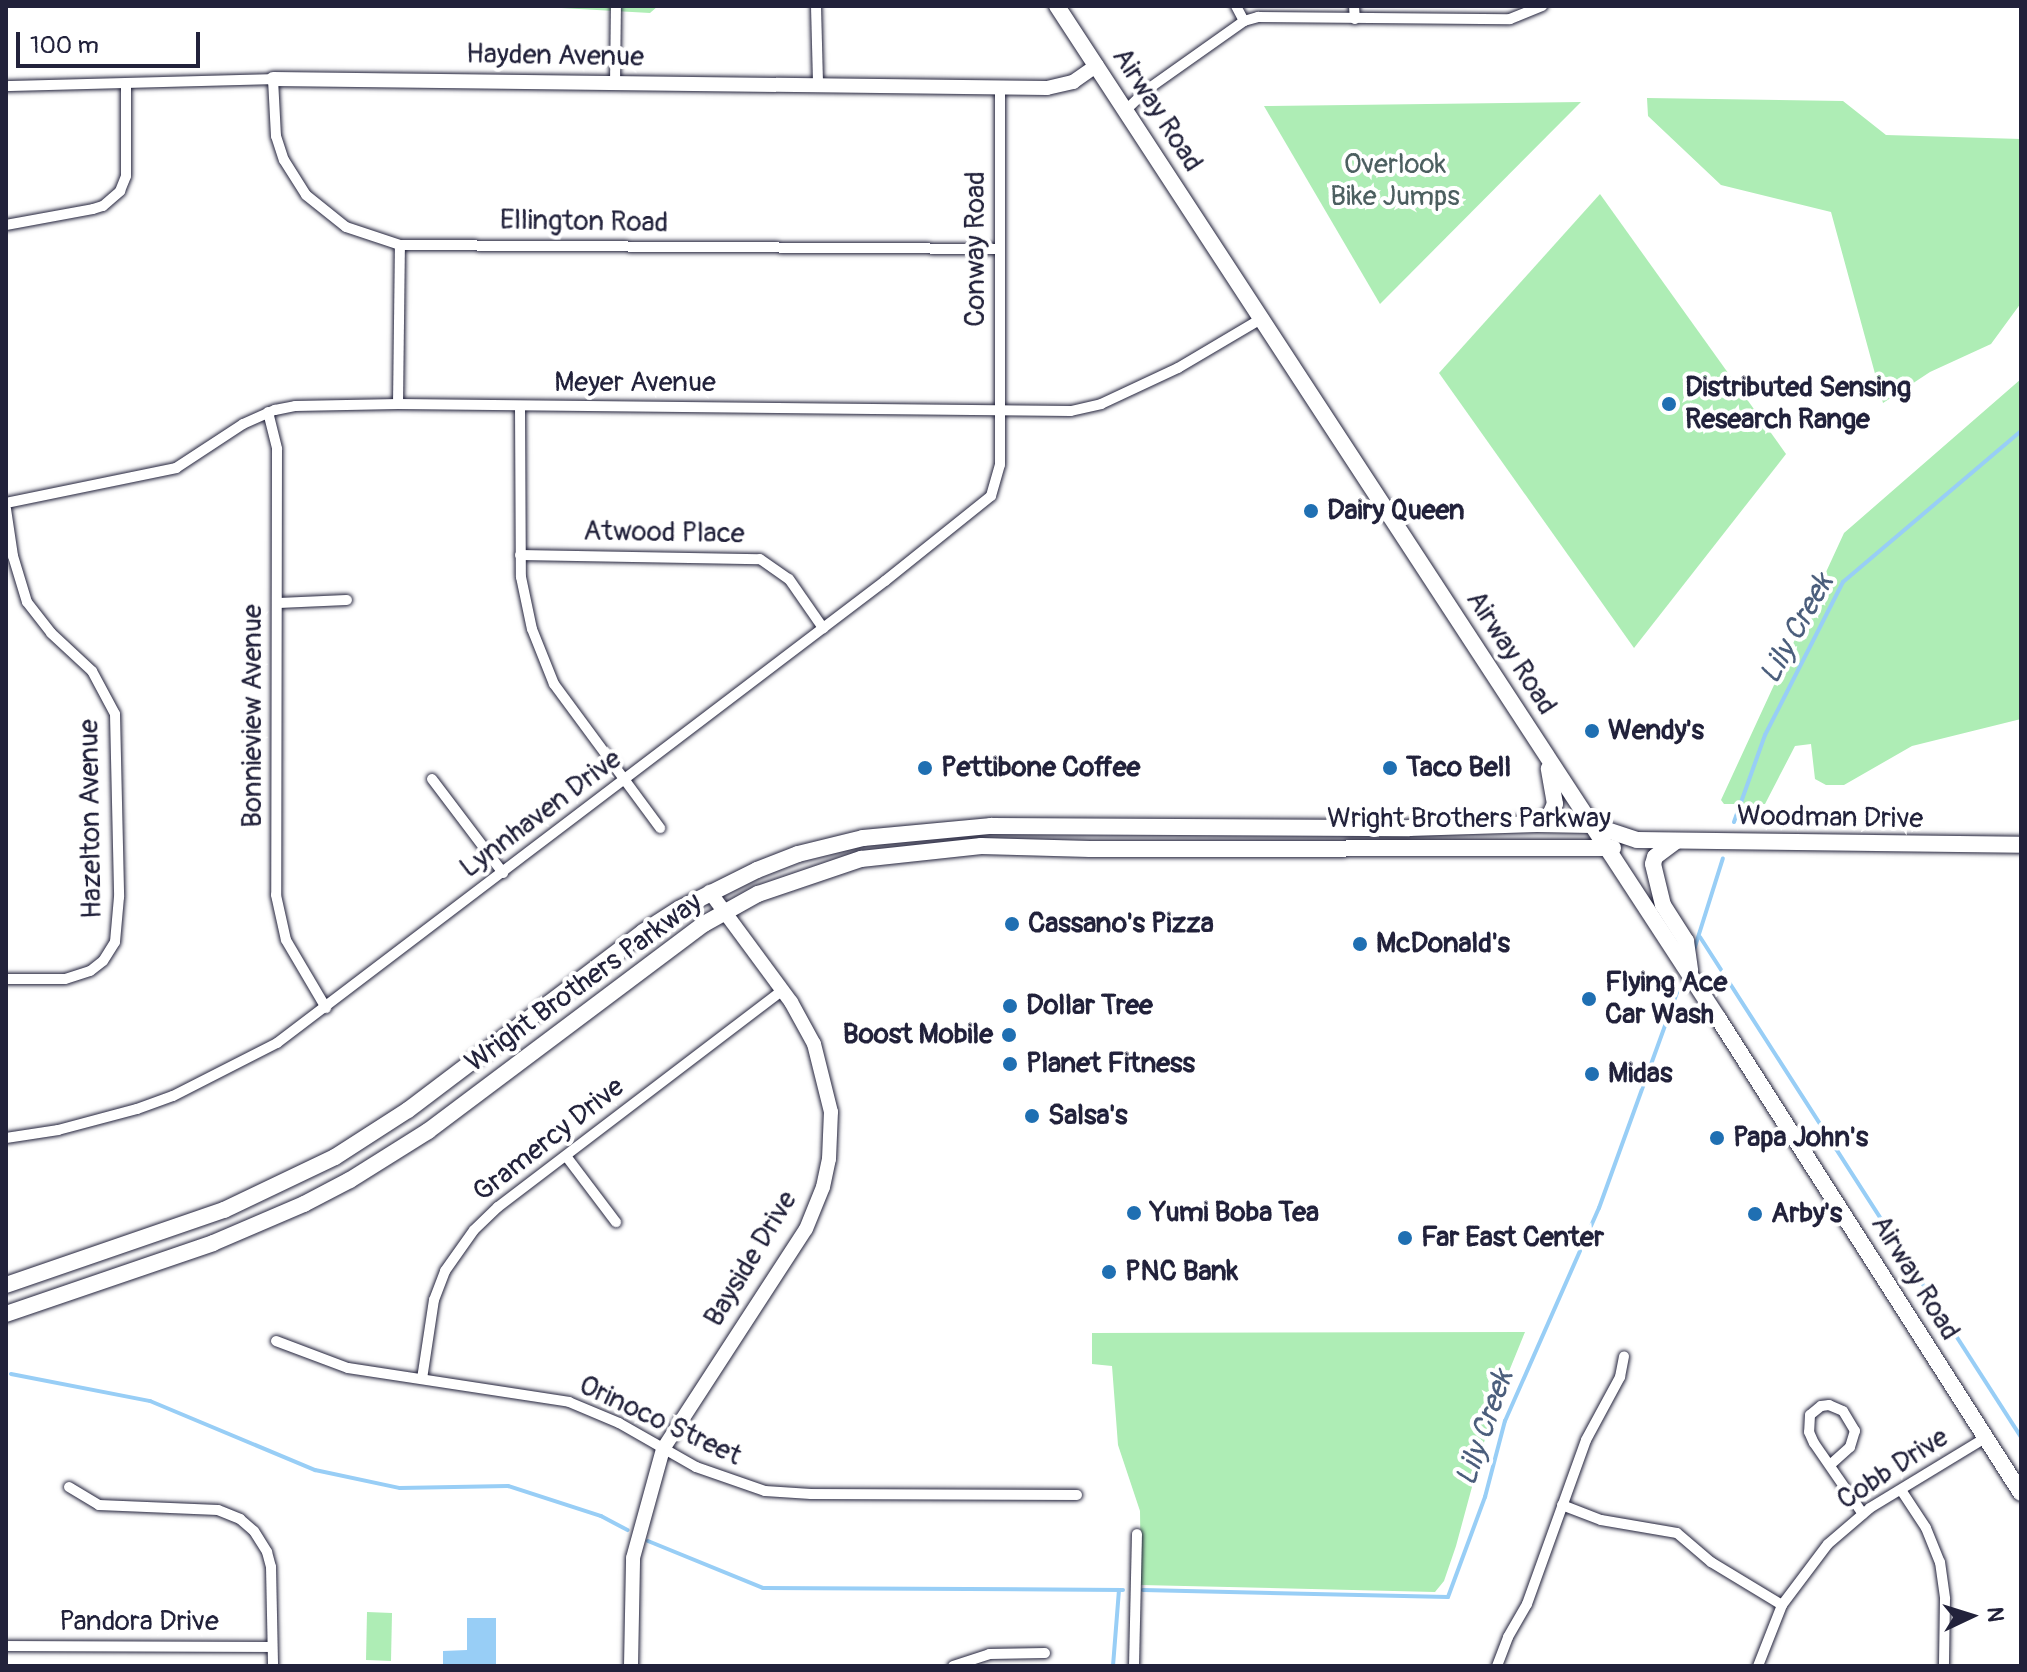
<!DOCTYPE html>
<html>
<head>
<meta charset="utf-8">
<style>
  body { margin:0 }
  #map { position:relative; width:2027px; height:1672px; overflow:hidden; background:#fff; font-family:Pangolin,sans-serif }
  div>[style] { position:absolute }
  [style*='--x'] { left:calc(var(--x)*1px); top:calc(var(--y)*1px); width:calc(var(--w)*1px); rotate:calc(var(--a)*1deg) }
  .green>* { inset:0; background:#aeedb5 }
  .water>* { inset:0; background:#98cef6 }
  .stream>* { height:4px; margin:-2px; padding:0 2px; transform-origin:2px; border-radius:2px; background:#98cef6 }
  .roads { filter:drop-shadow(0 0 2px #22223b) drop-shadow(0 0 2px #22223b) }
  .street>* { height:10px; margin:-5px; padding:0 5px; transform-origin:5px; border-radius:5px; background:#fff }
  .secondary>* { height:14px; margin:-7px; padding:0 7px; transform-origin:7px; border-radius:7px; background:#fff }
  .primary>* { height:16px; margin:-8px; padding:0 8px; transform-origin:8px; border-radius:8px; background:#fff }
  .dots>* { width:22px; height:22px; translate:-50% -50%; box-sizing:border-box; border:4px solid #fff; border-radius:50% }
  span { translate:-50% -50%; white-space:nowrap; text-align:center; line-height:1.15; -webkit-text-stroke:8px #fff; paint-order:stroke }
  .street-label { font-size:28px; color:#22223b }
  .park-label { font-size:28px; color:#4c5f60 }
  .poi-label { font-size:28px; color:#22223b; font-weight:700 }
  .left { translate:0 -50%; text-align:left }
  .right { translate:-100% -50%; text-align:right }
  .water-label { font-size:30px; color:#4b5e7c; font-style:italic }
  .frame { position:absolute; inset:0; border:8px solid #22223b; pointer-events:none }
  .north { position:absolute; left:1931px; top:1576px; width:80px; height:80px; -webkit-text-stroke:6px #fff; paint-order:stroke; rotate:86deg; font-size:22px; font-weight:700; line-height:32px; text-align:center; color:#22223b }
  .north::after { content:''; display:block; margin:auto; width:28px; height:36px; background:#22223b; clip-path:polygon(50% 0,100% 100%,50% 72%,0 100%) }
  .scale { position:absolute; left:16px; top:32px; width:184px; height:36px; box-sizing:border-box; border:4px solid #22223b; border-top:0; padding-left:10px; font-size:24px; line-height:28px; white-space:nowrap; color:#22223b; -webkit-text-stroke:6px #fff; paint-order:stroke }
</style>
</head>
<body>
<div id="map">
  <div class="green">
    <i style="clip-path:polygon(526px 6px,658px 6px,650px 13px)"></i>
    <i style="clip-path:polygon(1647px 98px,1843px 101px,1886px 135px,2021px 139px,2021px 303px,1991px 344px,1930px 372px,1883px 403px,1831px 212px,1721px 185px,1648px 116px)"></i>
    <i style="clip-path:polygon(1581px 102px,1380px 304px,1264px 106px)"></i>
    <i style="clip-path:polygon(1600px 194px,1786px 454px,1634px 648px,1439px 373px)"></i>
    <i style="clip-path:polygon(2021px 379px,2021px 719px,1912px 746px,1844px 785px,1826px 785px,1815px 779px,1811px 744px,1795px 746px,1765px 804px,1724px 804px,1721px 800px,1844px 533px)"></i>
    <i style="clip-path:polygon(1525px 1332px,1492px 1413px,1456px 1546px,1444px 1581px,1435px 1592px,1141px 1585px,1140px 1511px,1118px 1445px,1112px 1366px,1092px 1364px,1092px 1333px)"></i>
    <i style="clip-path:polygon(367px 1612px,392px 1613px,391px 1661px,366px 1660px)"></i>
  </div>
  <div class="water">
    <i style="clip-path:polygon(467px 1618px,496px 1618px,496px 1666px,443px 1666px,443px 1651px,467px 1650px)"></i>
  </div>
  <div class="stream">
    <i style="--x:1734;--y:822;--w:92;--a:-70.4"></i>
    <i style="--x:1765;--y:735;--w:172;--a:-63"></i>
    <i style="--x:1843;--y:582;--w:233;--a:-40.3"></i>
    <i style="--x:1700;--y:937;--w:594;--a:57.3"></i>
    <i style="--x:1694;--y:950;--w:96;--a:-72.5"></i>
    <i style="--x:11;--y:1374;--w:142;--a:11"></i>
    <i style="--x:150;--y:1401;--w:179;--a:22.7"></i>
    <i style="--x:315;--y:1470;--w:87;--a:12"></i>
    <i style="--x:400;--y:1488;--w:108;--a:-1.1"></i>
    <i style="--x:508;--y:1486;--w:98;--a:17.9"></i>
    <i style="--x:601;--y:1516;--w:30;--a:28"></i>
    <i style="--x:648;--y:1541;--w:124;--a:22.2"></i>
    <i style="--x:763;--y:1588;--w:360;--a:0.3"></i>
    <i style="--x:1143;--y:1590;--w:305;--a:1.3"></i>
    <i style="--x:1448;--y:1597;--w:107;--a:-69.7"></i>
    <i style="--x:1485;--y:1497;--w:79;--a:-75.3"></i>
    <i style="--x:1505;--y:1421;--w:233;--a:-66.2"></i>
    <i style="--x:1599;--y:1208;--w:232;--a:-70.1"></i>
    <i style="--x:1113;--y:1666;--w:76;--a:-85.5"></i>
  </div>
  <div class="roads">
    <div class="street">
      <i style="--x:816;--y:6;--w:78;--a:88.5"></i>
      <i style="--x:1236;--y:6;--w:17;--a:62"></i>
      <i style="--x:1354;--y:6;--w:13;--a:86"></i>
      <i style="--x:615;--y:83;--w:77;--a:-89.3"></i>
      <i style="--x:6;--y:86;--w:267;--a:-1.5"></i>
      <i style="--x:273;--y:79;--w:57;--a:87"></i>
      <i style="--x:276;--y:136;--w:25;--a:72"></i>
      <i style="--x:284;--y:160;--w:41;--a:57.8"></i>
      <i style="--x:306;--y:195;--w:51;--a:38.7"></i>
      <i style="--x:346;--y:227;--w:57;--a:18.4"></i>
      <i style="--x:400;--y:245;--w:600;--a:0.38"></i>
      <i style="--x:1127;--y:109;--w:29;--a:-44"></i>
      <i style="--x:1148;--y:89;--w:118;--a:-35.3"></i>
      <i style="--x:1244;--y:21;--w:15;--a:-16"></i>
      <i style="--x:1258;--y:17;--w:252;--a:0.5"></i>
      <i style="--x:1510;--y:19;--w:35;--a:-22"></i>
      <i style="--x:6;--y:225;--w:88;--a:-10.4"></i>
      <i style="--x:93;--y:209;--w:10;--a:-17"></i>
      <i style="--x:103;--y:206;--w:23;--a:-41"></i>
      <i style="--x:120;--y:191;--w:16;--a:-68"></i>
      <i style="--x:126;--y:176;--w:93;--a:-90"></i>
      <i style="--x:398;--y:404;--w:159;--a:-89.3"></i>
      <i style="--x:520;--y:407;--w:170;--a:89.7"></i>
      <i style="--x:521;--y:577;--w:53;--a:78.1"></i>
      <i style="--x:532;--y:629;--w:59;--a:68.2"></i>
      <i style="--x:554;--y:684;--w:179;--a:53.6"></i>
      <i style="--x:268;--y:412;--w:38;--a:76"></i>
      <i style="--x:277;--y:449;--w:446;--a:90.1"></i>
      <i style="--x:276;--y:895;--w:46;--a:77.5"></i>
      <i style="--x:286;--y:940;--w:79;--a:59.5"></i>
      <i style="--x:6;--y:503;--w:174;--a:-11.6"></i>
      <i style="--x:176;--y:468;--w:80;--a:-33.3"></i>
      <i style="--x:243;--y:424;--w:35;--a:-24"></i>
      <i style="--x:275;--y:410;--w:20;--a:-11"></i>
      <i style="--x:295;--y:406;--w:103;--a:-1.1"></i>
      <i style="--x:398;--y:404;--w:673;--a:0.6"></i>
      <i style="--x:1071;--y:411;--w:31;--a:-13"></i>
      <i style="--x:1101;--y:404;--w:85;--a:-25.1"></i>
      <i style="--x:1178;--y:368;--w:96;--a:-30.6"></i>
      <i style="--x:6;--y:509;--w:48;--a:81.5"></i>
      <i style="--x:13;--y:556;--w:48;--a:73.1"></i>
      <i style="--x:27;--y:602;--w:39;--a:52"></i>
      <i style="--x:51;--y:633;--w:56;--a:42.8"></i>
      <i style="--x:92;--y:671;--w:49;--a:61.9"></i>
      <i style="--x:115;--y:714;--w:183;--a:88.7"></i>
      <i style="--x:119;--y:897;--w:45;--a:95.1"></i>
      <i style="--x:115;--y:942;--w:22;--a:122"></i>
      <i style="--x:103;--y:961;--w:16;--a:142"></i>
      <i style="--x:90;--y:971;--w:26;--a:162"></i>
      <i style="--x:65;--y:979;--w:59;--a:180"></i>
      <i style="--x:520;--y:555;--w:240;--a:1"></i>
      <i style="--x:760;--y:559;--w:35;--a:35"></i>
      <i style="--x:789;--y:579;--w:60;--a:55.2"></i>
      <i style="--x:278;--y:603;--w:69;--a:-2.5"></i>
      <i style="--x:432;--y:779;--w:118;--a:52.9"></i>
      <i style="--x:6;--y:1138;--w:53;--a:-8.7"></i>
      <i style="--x:58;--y:1130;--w:82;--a:-14.9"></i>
      <i style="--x:137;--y:1109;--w:38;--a:-20"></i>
      <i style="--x:173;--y:1096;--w:117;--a:-27"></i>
      <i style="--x:277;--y:1043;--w:764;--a:-37.23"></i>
      <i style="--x:885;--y:581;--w:136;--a:-38.7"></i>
      <i style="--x:991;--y:496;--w:32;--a:-74"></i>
      <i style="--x:1000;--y:465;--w:377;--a:-90"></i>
      <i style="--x:566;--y:1156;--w:83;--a:52.9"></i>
      <i style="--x:276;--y:1341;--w:77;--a:20.6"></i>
      <i style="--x:348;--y:1368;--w:224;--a:8.7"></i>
      <i style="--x:569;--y:1402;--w:54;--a:22.8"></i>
      <i style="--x:619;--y:1423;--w:89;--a:29.7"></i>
      <i style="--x:696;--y:1467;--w:73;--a:19.2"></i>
      <i style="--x:765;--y:1491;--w:46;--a:3.7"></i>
      <i style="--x:811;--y:1494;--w:266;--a:0.2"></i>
      <i style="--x:422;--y:1379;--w:80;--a:-81.4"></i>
      <i style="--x:434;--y:1300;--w:31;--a:-69"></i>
      <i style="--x:445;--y:1271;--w:50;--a:-54.7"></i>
      <i style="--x:474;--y:1230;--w:33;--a:-44"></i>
      <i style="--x:498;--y:1207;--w:358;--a:-37.3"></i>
      <i style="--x:1830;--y:1465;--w:27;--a:-42"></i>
      <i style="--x:1850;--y:1447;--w:17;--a:-73"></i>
      <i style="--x:1855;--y:1431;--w:23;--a:-121"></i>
      <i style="--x:1843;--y:1411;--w:15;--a:-157"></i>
      <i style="--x:1829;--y:1405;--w:8;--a:173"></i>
      <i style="--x:1821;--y:1406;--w:14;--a:141"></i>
      <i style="--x:1810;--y:1415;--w:17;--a:93"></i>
      <i style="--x:1809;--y:1432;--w:12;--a:66"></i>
      <i style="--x:1814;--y:1443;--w:86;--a:55.4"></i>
      <i style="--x:69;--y:1487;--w:35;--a:31"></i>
      <i style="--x:99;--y:1505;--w:119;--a:2.4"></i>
      <i style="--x:218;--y:1510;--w:24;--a:22"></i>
      <i style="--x:240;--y:1519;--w:18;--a:41"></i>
      <i style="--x:254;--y:1531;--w:25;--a:58"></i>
      <i style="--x:267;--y:1552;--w:16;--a:75"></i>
      <i style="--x:271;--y:1567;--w:99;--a:88.8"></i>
      <i style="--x:1901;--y:1490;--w:45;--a:56.7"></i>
      <i style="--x:1926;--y:1528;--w:37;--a:68"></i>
      <i style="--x:1940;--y:1562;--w:37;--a:82"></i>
      <i style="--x:1945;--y:1599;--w:67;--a:90.9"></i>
      <i style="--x:1562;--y:1505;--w:42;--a:21"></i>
      <i style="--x:1601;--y:1520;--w:77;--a:9.7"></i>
      <i style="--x:1677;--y:1533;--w:45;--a:40.5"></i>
      <i style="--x:1711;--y:1562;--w:83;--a:31.2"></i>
      <i style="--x:6;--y:1646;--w:266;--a:0.2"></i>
      <i style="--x:953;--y:1666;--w:38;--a:-18"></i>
      <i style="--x:989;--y:1654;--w:56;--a:-1"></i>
      <i style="--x:1134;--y:1666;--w:132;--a:-88.7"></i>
      <i style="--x:1497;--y:1666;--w:31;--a:-69"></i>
      <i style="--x:1508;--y:1637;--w:38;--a:-60"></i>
      <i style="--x:1527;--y:1604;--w:174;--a:-70.2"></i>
      <i style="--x:1586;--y:1440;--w:72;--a:-61.6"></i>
      <i style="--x:1620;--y:1377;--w:21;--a:-79"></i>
      <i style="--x:1758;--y:1666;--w:66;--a:-68.5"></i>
      <i style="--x:1782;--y:1605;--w:76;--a:-53"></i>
      <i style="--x:1828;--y:1544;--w:55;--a:-40.6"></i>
      <i style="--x:1870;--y:1508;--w:135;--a:-31.3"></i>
    </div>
    <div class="secondary">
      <i style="--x:273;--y:79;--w:774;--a:0.67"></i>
      <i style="--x:1047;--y:88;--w:27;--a:-13"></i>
      <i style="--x:1073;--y:82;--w:29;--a:-35"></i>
      <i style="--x:631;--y:1666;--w:108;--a:-88.9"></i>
      <i style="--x:633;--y:1558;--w:113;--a:-74.6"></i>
      <i style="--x:663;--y:1449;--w:262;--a:-57"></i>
      <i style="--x:806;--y:1229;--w:45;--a:-68"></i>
      <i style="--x:823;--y:1187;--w:29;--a:-78"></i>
      <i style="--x:829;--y:1159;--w:47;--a:-87.6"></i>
      <i style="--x:831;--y:1112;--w:70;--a:-104"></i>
      <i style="--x:814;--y:1044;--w:48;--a:-118.7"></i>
      <i style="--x:791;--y:1002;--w:137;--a:-126.4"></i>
    </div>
    <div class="primary">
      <i style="--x:1057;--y:6;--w:1209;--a:56.85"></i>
      <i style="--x:1718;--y:1018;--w:563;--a:57.47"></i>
      <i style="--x:1537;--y:824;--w:16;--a:-35"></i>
      <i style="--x:1550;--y:815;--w:12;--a:-66"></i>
      <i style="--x:1555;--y:804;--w:36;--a:-100"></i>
      <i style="--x:1676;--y:841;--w:26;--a:143"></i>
      <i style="--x:1655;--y:857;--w:7;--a:106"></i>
      <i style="--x:1653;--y:864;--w:42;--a:76.3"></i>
      <i style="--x:1663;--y:905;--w:43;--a:57.4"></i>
      <i style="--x:1686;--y:941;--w:30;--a:82"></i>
      <i style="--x:6;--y:1285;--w:231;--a:-19"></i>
      <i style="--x:224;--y:1210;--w:123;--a:-25.5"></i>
      <i style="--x:335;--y:1157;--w:87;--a:-32.8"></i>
      <i style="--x:408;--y:1110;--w:295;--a:-37.1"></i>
      <i style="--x:643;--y:932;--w:43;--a:-32.6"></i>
      <i style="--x:679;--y:909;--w:87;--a:-26.6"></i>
      <i style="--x:757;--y:870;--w:44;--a:-21.3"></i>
      <i style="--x:798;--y:854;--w:67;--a:-13.8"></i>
      <i style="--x:863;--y:838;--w:129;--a:-5.4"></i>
      <i style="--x:991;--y:826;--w:418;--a:0.3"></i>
      <i style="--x:1409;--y:828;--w:128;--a:-1.8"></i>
      <i style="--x:1537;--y:824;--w:55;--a:1"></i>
      <i style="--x:1592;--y:825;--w:47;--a:18.4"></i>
      <i style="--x:1637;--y:840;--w:384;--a:0.7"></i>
      <i style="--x:6;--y:1314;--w:219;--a:-18.9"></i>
      <i style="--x:213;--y:1243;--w:99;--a:-23.2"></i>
      <i style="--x:304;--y:1204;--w:52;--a:-27.6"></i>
      <i style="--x:350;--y:1180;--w:92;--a:-32.1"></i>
      <i style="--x:428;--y:1131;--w:345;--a:-36.9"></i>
      <i style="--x:704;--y:924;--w:62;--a:-29.1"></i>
      <i style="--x:758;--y:894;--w:109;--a:-18.8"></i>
      <i style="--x:861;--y:859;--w:121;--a:-6.2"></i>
      <i style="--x:981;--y:846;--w:109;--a:1.6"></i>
      <i style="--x:1090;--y:849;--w:523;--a:-0.11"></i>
    </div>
  </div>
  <div class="dots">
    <i style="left:1669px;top:404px;background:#1f6fb2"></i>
    <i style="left:1311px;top:511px;background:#1f6fb2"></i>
    <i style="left:1592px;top:731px;background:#1f6fb2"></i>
    <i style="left:925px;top:768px;background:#1f6fb2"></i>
    <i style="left:1390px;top:768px;background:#1f6fb2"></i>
    <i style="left:1012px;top:924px;background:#1f6fb2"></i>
    <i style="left:1360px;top:944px;background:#1f6fb2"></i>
    <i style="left:1589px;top:999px;background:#1f6fb2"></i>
    <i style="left:1010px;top:1006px;background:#1f6fb2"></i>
    <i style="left:1009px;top:1035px;background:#1f6fb2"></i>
    <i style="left:1010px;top:1064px;background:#1f6fb2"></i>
    <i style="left:1592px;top:1074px;background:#1f6fb2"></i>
    <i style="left:1032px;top:1116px;background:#1f6fb2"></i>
    <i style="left:1717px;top:1138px;background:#1f6fb2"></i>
    <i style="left:1134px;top:1213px;background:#1f6fb2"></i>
    <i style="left:1755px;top:1214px;background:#1f6fb2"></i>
    <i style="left:1405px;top:1238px;background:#1f6fb2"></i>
    <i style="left:1109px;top:1272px;background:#1f6fb2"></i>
  </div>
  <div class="street-label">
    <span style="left:555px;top:56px;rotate:1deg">Hayden Avenue</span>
    <span style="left:1157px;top:110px;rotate:57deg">Airway Road</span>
    <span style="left:584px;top:222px;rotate:1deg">Ellington Road</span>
    <span style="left:976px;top:249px;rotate:-90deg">Conway Road</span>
    <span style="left:635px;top:383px">Meyer Avenue</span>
    <span style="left:664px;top:533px;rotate:1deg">Atwood Place</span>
    <span style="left:1511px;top:653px;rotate:57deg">Airway Road</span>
    <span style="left:253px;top:716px;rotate:-90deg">Bonnieview Avenue</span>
    <span style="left:541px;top:814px;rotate:-37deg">Lynnhaven Drive</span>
    <span style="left:1830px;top:818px;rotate:1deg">Woodman Drive</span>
    <span style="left:91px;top:819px;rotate:-91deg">Hazelton Avenue</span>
    <span style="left:1469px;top:819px">Wright Brothers Parkway</span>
    <span style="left:584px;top:983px;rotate:-36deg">Wright Brothers Parkway</span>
    <span style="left:549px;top:1140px;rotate:-38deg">Gramercy Drive</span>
    <span style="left:751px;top:1259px;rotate:-59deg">Bayside Drive</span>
    <span style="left:1915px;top:1278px;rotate:58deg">Airway Road</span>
    <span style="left:660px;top:1421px;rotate:25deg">Orinoco Street</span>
    <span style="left:1893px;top:1469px;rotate:-33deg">Cobb Drive</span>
    <span style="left:139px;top:1622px">Pandora Drive</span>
  </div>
  <div class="park-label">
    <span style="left:1395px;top:181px">Overlook<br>Bike Jumps</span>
  </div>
  <div class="poi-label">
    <span class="left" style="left:1685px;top:404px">Distributed Sensing<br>Research Range</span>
    <span class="left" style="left:1327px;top:511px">Dairy Queen</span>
    <span class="left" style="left:1608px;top:731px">Wendy's</span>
    <span class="left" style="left:941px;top:768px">Pettibone Coffee</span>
    <span class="left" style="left:1406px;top:768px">Taco Bell</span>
    <span class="left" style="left:1028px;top:924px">Cassano's Pizza</span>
    <span class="left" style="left:1376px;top:944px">McDonald's</span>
    <span class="left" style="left:1605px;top:999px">Flying Ace<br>Car Wash</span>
    <span class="left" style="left:1026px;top:1006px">Dollar Tree</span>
    <span class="right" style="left:993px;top:1035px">Boost Mobile</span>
    <span class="left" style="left:1026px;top:1064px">Planet Fitness</span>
    <span class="left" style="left:1608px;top:1074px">Midas</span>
    <span class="left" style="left:1048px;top:1116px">Salsa's</span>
    <span class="left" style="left:1733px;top:1138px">Papa John's</span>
    <span class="left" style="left:1150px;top:1213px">Yumi Boba Tea</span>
    <span class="left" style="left:1771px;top:1214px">Arby's</span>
    <span class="left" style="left:1421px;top:1238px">Far East Center</span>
    <span class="left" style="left:1125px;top:1272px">PNC Bank</span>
  </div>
  <div class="water-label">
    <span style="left:1797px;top:629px;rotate:-61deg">Lily Creek</span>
    <span style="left:1485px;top:1428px;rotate:-71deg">Lily Creek</span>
  </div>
  <div class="frame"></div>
  <div class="north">N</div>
  <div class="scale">100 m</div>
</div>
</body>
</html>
